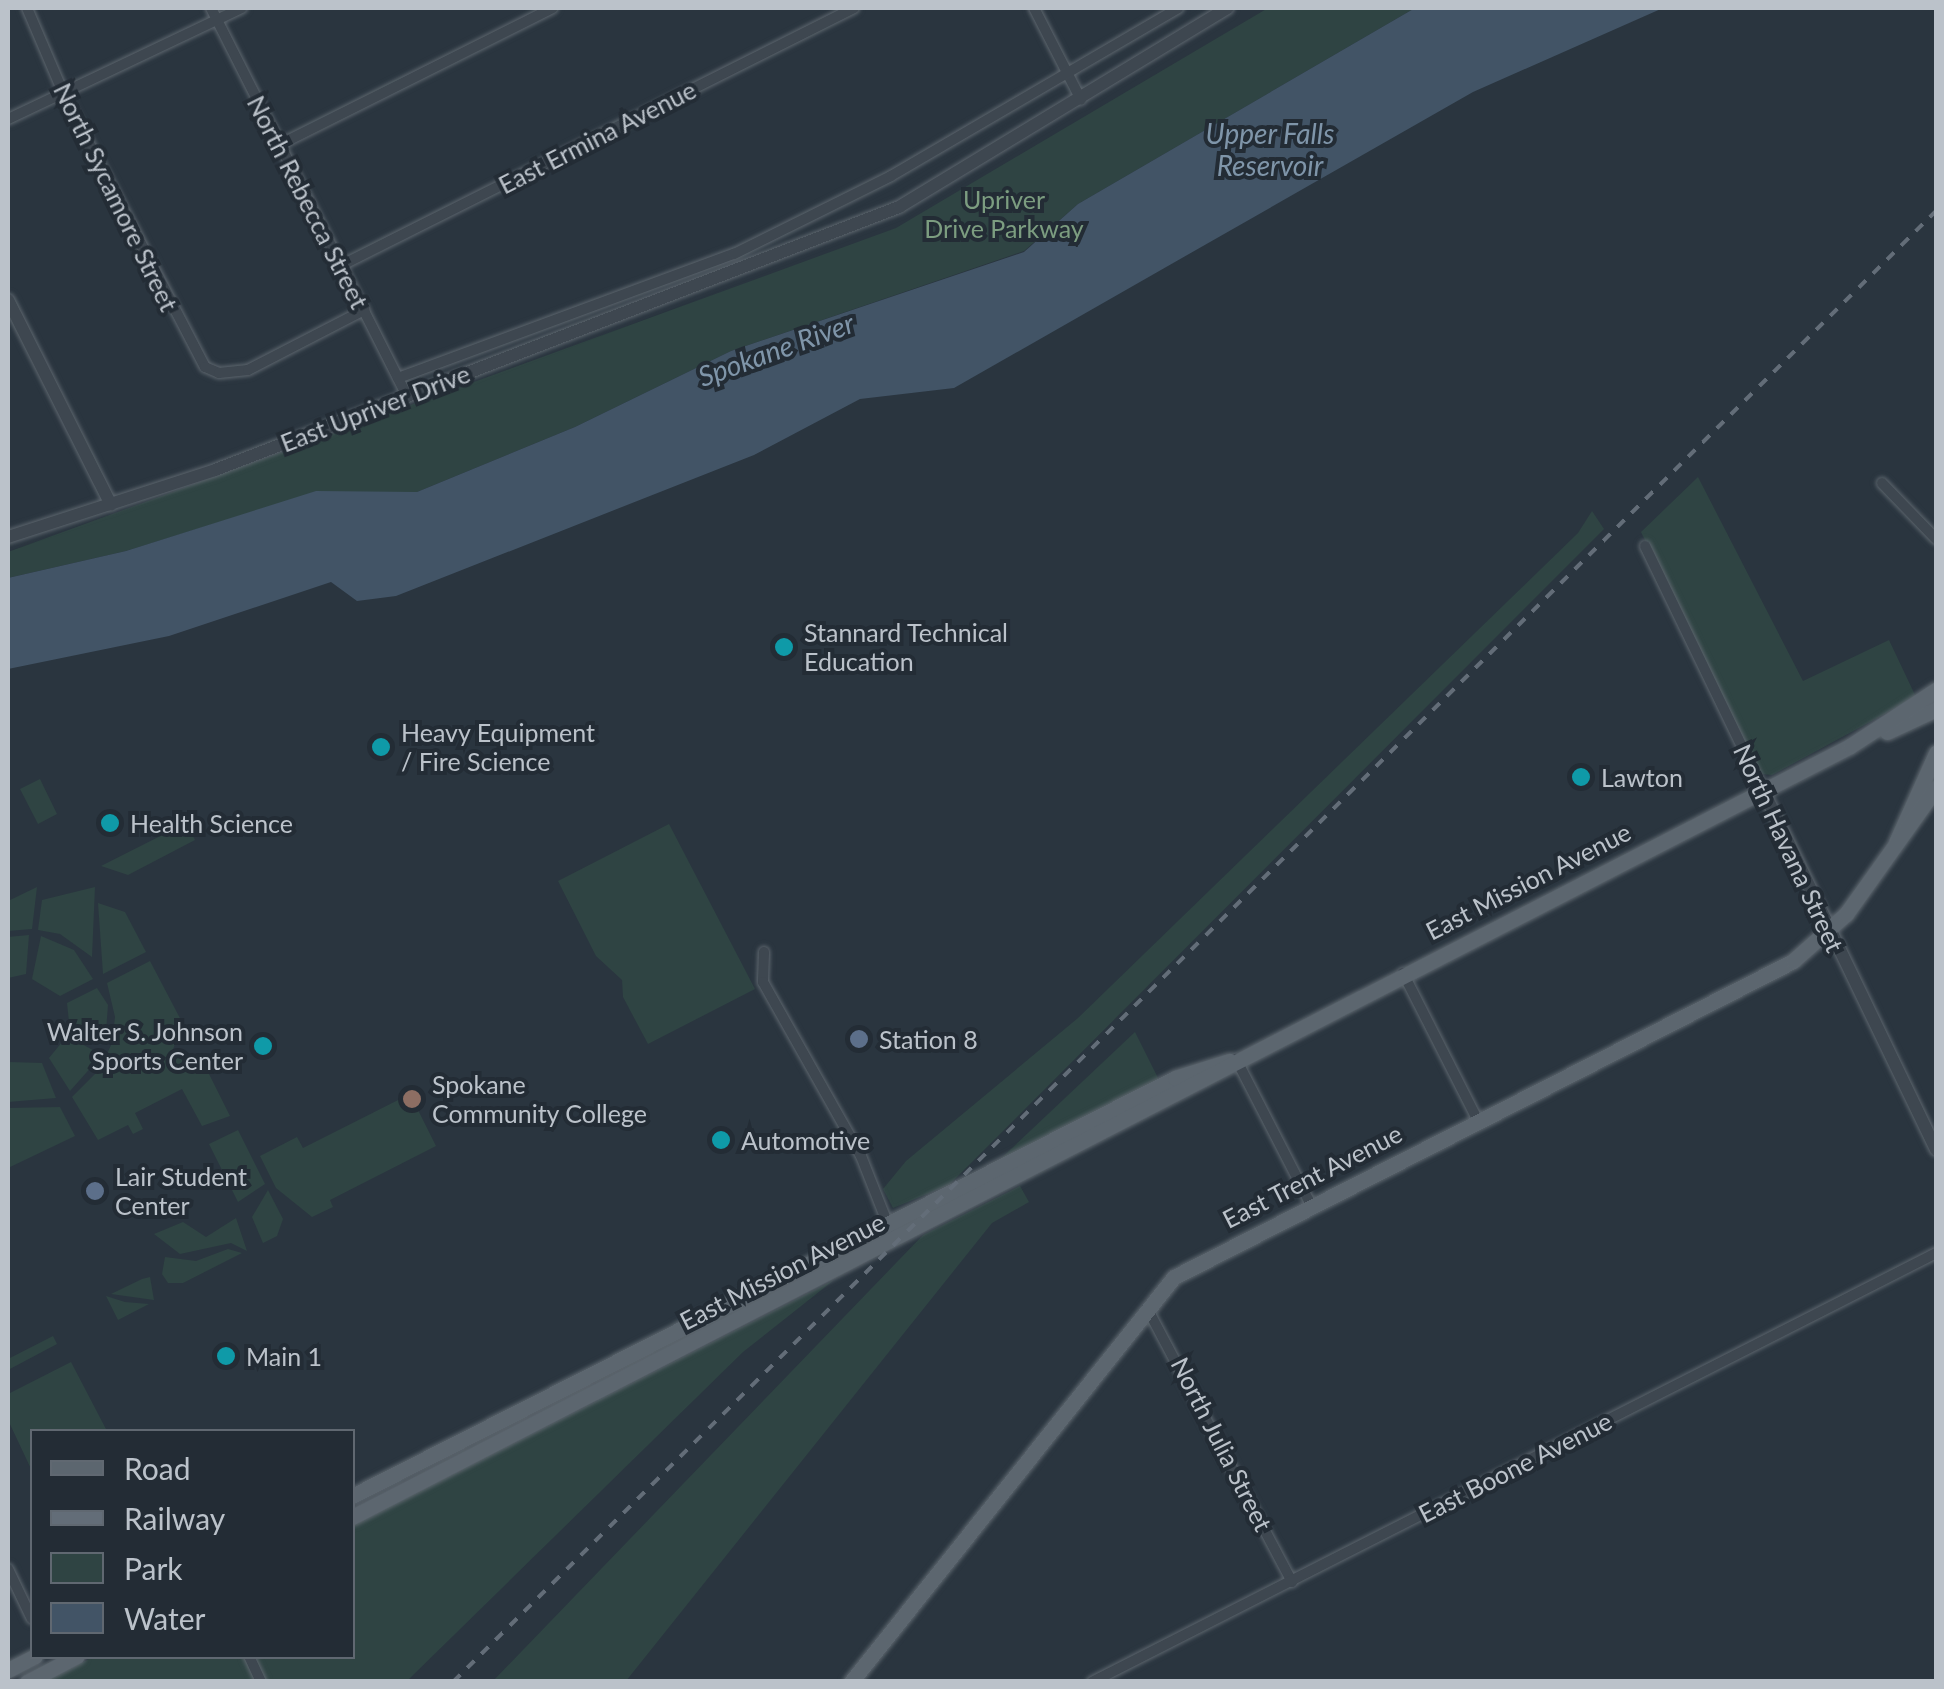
<!DOCTYPE html>
<html>
<head>
<meta charset="utf-8">
<style>
  body { margin:0 }
  #map { position:relative; width:1944px; height:1689px; overflow:hidden; background:#2a353f; font-family:Lato,sans-serif }
  div>[style] { position:absolute }
  [style*='--x'] { left:calc(var(--x)*1px); top:calc(var(--y)*1px); width:calc(var(--w)*1px); rotate:calc(var(--a)*1deg) }
  .green>* { inset:0; background:#2f4443 }
  .water>* { inset:0; background:#425466 }
  .roads { filter:drop-shadow(0 0 2px #5c656d) drop-shadow(0 0 2px #5c656d) }
  .minor>* { height:10px; margin:-5px; padding:0 5px; transform-origin:5px; border-radius:5px; background:#3e4750 }
  .tertiary>* { height:12px; margin:-6px; padding:0 6px; transform-origin:6px; border-radius:6px; background:#3e4750 }
  .primary>* { height:15px; margin:-7.5px; padding:0 7.5px; transform-origin:7.5px; border-radius:7.5px; background:#5c666f }
  .rail>* { height:4px; margin-top:-2px; transform-origin:0; background:repeating-linear-gradient(90deg,#636d78 0 10px,transparent 0 20px) }
  .dots>* { width:28px; height:28px; translate:-50% -50%; box-sizing:border-box; border:5px solid #232c35; border-radius:50% }
  span { translate:-50% -50%; white-space:nowrap; text-align:center; line-height:1.15; -webkit-text-stroke:8px #232c35; paint-order:stroke }
  .street-label { font-size:25px; color:#bbc2ca }
  .park-label { font-size:25px; color:#7c9d80 }
  .poi-label { font-size:25px; color:#bbc2ca }
  .left { translate:0 -50%; text-align:left }
  .right { translate:-100% -50%; text-align:right }
  .water-label { font-size:28px; color:#7f95a9; font-style:italic }
  .frame { position:absolute; inset:0; border:10px solid #bbc2ca; pointer-events:none }
  .legend { position:absolute; left:30px; top:1429px; width:325px; height:230px; box-sizing:border-box; background:#232c35; border:2px solid #606871; margin:0; padding:12px 18px; list-style:none; font-size:30px; color:#bbc2ca }
  .legend li { display:flex; align-items:center; gap:20px; height:50px }
  .legend b { width:50px; border:2px solid #606871 }
</style>
</head>
<body>
<div id="map">
  <div class="green">
    <i style="clip-path:polygon(1268px 8px,1415px 8px,1078px 204px,1024px 251px,731px 351px,575px 427px,417px 492px,316px 492px,126px 551px,8px 578px,8px 552px,896px 228px)"></i>
    <i style="clip-path:polygon(1698px 477px,1803px 681px,1889px 640px,1916px 697px,1772px 775px,1761px 774px,1641px 532px)"></i>
    <i style="clip-path:polygon(1592px 511px,1604px 529px,949px 1185px,893px 1208px,883px 1189px,906px 1161px,1078px 1018px,1578px 533px)"></i>
    <i style="clip-path:polygon(40px 779px,57px 814px,38px 824px,20px 789px)"></i>
    <i style="clip-path:polygon(186px 823px,195px 840px,128px 875px,101px 866px)"></i>
    <i style="clip-path:polygon(669px 824px,755px 989px,648px 1044px,623px 997px,622px 980px,596px 956px,558px 881px)"></i>
    <i style="clip-path:polygon(37px 887px,32px 929px,8px 931px,8px 901px)"></i>
    <i style="clip-path:polygon(95px 887px,92px 957px,60px 934px,38px 930px,42px 900px)"></i>
    <i style="clip-path:polygon(98px 903px,125px 912px,146px 952px,103px 974px)"></i>
    <i style="clip-path:polygon(29px 935px,26px 974px,8px 978px,8px 937px)"></i>
    <i style="clip-path:polygon(41px 936px,74px 950px,93px 979px,60px 996px,32px 979px)"></i>
    <i style="clip-path:polygon(150px 961px,182px 1022px,171px 1056px,205px 1066px,230px 1116px,202px 1126px,182px 1089px,135px 1113px,143px 1129px,133px 1134px,128px 1125px,98px 1140px,72px 1097px,100px 1069px,112px 1043px,115px 1017px,107px 983px)"></i>
    <i style="clip-path:polygon(97px 988px,108px 1005px,105px 1045px,70px 1031px,67px 1003px)"></i>
    <i style="clip-path:polygon(1135px 1032px,1159px 1080px,993px 1166px)"></i>
    <i style="clip-path:polygon(67px 1036px,102px 1055px,70px 1091px,49px 1058px)"></i>
    <i style="clip-path:polygon(8px 1062px,42px 1063px,56px 1098px,8px 1102px)"></i>
    <i style="clip-path:polygon(410px 1094px,436px 1146px,330px 1200px,333px 1207px,312px 1217px,276px 1188px,260px 1156px,297px 1137px,303px 1148px)"></i>
    <i style="clip-path:polygon(60px 1107px,75px 1136px,8px 1168px,8px 1108px)"></i>
    <i style="clip-path:polygon(238px 1130px,265px 1184px,238px 1202px,209px 1144px)"></i>
    <i style="clip-path:polygon(1020px 1186px,1029px 1202px,992px 1223px,626px 1681px,493px 1681px,923px 1235px)"></i>
    <i style="clip-path:polygon(268px 1190px,283px 1219px,277px 1236px,263px 1243px,252px 1217px)"></i>
    <i style="clip-path:polygon(236px 1218px,247px 1251px,231px 1243px,180px 1254px,154px 1234px,183px 1222px,206px 1237px)"></i>
    <i style="clip-path:polygon(228px 1249px,242px 1253px,183px 1283px,168px 1283px,162px 1274px,165px 1257px,196px 1261px)"></i>
    <i style="clip-path:polygon(150px 1277px,154px 1300px,111px 1294px,142px 1279px)"></i>
    <i style="clip-path:polygon(834px 1280px,743px 1352px,407px 1681px,44px 1682px,93px 1657px,352px 1656px,353px 1525px)"></i>
    <i style="clip-path:polygon(106px 1296px,125px 1302px,149px 1304px,118px 1320px)"></i>
    <i style="clip-path:polygon(53px 1336px,57px 1344px,8px 1370px,8px 1359px)"></i>
    <i style="clip-path:polygon(71px 1362px,107px 1431px,32px 1432px,32px 1471px,8px 1420px,8px 1394px)"></i>
  </div>
  <div class="water">
    <i style="clip-path:polygon(1415px 8px,1663px 8px,1473px 92px,954px 388px,860px 399px,754px 455px,396px 596px,357px 601px,331px 582px,169px 636px,8px 669px,8px 578px,126px 551px,316px 491px,417px 492px,575px 427px,731px 351px,1024px 252px,1078px 204px)"></i>
  </div>
  <div class="roads">
    <div class="minor">
      <i style="--x:27;--y:8;--w:97;--a:66.9"></i>
      <i style="--x:65;--y:97;--w:304;--a:62.6"></i>
      <i style="--x:205;--y:367;--w:15;--a:23"></i>
      <i style="--x:219;--y:373;--w:29;--a:-6"></i>
      <i style="--x:248;--y:370;--w:131;--a:-27.3"></i>
      <i style="--x:211;--y:8;--w:435;--a:63.2"></i>
      <i style="--x:1034;--y:8;--w:103;--a:62.9"></i>
      <i style="--x:8;--y:119;--w:259;--a:-25.4"></i>
      <i style="--x:279;--y:145;--w:306;--a:-26.6"></i>
      <i style="--x:340;--y:266;--w:575;--a:-26.65"></i>
      <i style="--x:398;--y:378;--w:358;--a:-20.3"></i>
      <i style="--x:734;--y:254;--w:175;--a:-26.4"></i>
      <i style="--x:891;--y:176;--w:333;--a:-30.3"></i>
      <i style="--x:1882;--y:483;--w:78;--a:46"></i>
      <i style="--x:1645;--y:546;--w:271;--a:64.2"></i>
      <i style="--x:764;--y:952;--w:30;--a:92"></i>
      <i style="--x:763;--y:982;--w:200;--a:60.6"></i>
      <i style="--x:861;--y:1156;--w:76;--a:68.5"></i>
      <i style="--x:1403;--y:973;--w:166;--a:63.1"></i>
      <i style="--x:1236;--y:1059;--w:164;--a:62.8"></i>
      <i style="--x:1147;--y:1308;--w:310;--a:62.1"></i>
      <i style="--x:8;--y:1569;--w:55;--a:64.4"></i>
      <i style="--x:249;--y:1656;--w:29;--a:65"></i>
      <i style="--x:1092;--y:1682;--w:947;--a:-26.94"></i>
    </div>
    <div class="tertiary">
      <i style="--x:8;--y:300;--w:229;--a:63.3"></i>
      <i style="--x:8;--y:537;--w:218;--a:-17.9"></i>
      <i style="--x:215;--y:470;--w:733;--a:-21.03"></i>
      <i style="--x:899;--y:207;--w:384;--a:-31.2"></i>
      <i style="--x:1763;--y:790;--w:399;--a:64.3"></i>
    </div>
    <div class="primary">
      <i style="--x:1887;--y:732;--w:54;--a:-25.1"></i>
      <i style="--x:1896;--y:842;--w:98;--a:-65.8"></i>
      <i style="--x:352;--y:1496;--w:923;--a:-26.93"></i>
      <i style="--x:1175;--y:1078;--w:57;--a:-17.5"></i>
      <i style="--x:352;--y:1517;--w:1685;--a:-27.23"></i>
      <i style="--x:1850;--y:746;--w:103;--a:-33.1"></i>
      <i style="--x:8;--y:1670;--w:30;--a:-27"></i>
      <i style="--x:27;--y:1682;--w:56;--a:-27.5"></i>
      <i style="--x:851;--y:1682;--w:518;--a:-51.43"></i>
      <i style="--x:1174;--y:1277;--w:695;--a:-27.04"></i>
      <i style="--x:1793;--y:961;--w:71;--a:-41.6"></i>
      <i style="--x:1846;--y:914;--w:155;--a:-54.5"></i>
    </div>
  </div>
  <div class="rail">
    <i style="--x:453;--y:1682;--w:2089;--a:-44.77"></i>
  </div>
  <div class="dots">
    <i style="left:784px;top:647px;background:#0f9aa8"></i>
    <i style="left:381px;top:747px;background:#0f9aa8"></i>
    <i style="left:1581px;top:777px;background:#0f9aa8"></i>
    <i style="left:110px;top:823px;background:#0f9aa8"></i>
    <i style="left:859px;top:1039px;background:#5c6f8a"></i>
    <i style="left:263px;top:1046px;background:#0f9aa8"></i>
    <i style="left:412px;top:1099px;background:#8d6e63"></i>
    <i style="left:721px;top:1140px;background:#0f9aa8"></i>
    <i style="left:95px;top:1191px;background:#5c6f8a"></i>
    <i style="left:226px;top:1356px;background:#0f9aa8"></i>
  </div>
  <div class="street-label">
    <span style="left:597px;top:137px;rotate:-27deg">East Ermina Avenue</span>
    <span style="left:116px;top:197px;rotate:64deg">North Sycamore Street</span>
    <span style="left:308px;top:202px;rotate:63deg">North Rebecca Street</span>
    <span style="left:375px;top:408px;rotate:-21deg">East Upriver Drive</span>
    <span style="left:1789px;top:848px;rotate:65deg">North Havana Street</span>
    <span style="left:1528px;top:881px;rotate:-27deg">East Mission Avenue</span>
    <span style="left:1312px;top:1176px;rotate:-27deg">East Trent Avenue</span>
    <span style="left:782px;top:1271px;rotate:-27deg">East Mission Avenue</span>
    <span style="left:1222px;top:1444px;rotate:63deg">North Julia Street</span>
    <span style="left:1515px;top:1467px;rotate:-27deg">East Boone Avenue</span>
  </div>
  <div class="park-label">
    <span style="left:1004px;top:214px">Upriver<br>Drive Parkway</span>
  </div>
  <div class="poi-label">
    <span class="left" style="left:804px;top:647px">Stannard Technical<br>Education</span>
    <span class="left" style="left:401px;top:747px">Heavy Equipment<br>/ Fire Science</span>
    <span class="left" style="left:1601px;top:777px">Lawton</span>
    <span class="left" style="left:130px;top:823px">Health Science</span>
    <span class="right" style="left:243px;top:1046px">Walter S. Johnson<br>Sports Center</span>
    <span class="left" style="left:879px;top:1039px">Station 8</span>
    <span class="left" style="left:432px;top:1099px">Spokane<br>Community College</span>
    <span class="left" style="left:741px;top:1140px">Automotive</span>
    <span class="left" style="left:115px;top:1191px">Lair Student<br>Center</span>
    <span class="left" style="left:246px;top:1356px">Main 1</span>
  </div>
  <div class="water-label">
    <span style="left:1270px;top:149px">Upper Falls<br>Reservoir</span>
    <span style="left:776px;top:349px;rotate:-20deg">Spokane River</span>
  </div>
  <div class="frame"></div>
  <ul class="legend">
  <li><b style="height:12px;background:#5c666f"></b>Road</li>
  <li><b style="height:12px;background:#636d78"></b>Railway</li>
  <li><b style="height:28px;background:#2f4443"></b>Park</li>
  <li><b style="height:28px;background:#425466"></b>Water</li>
  </ul>
</div>
</body>
</html>
